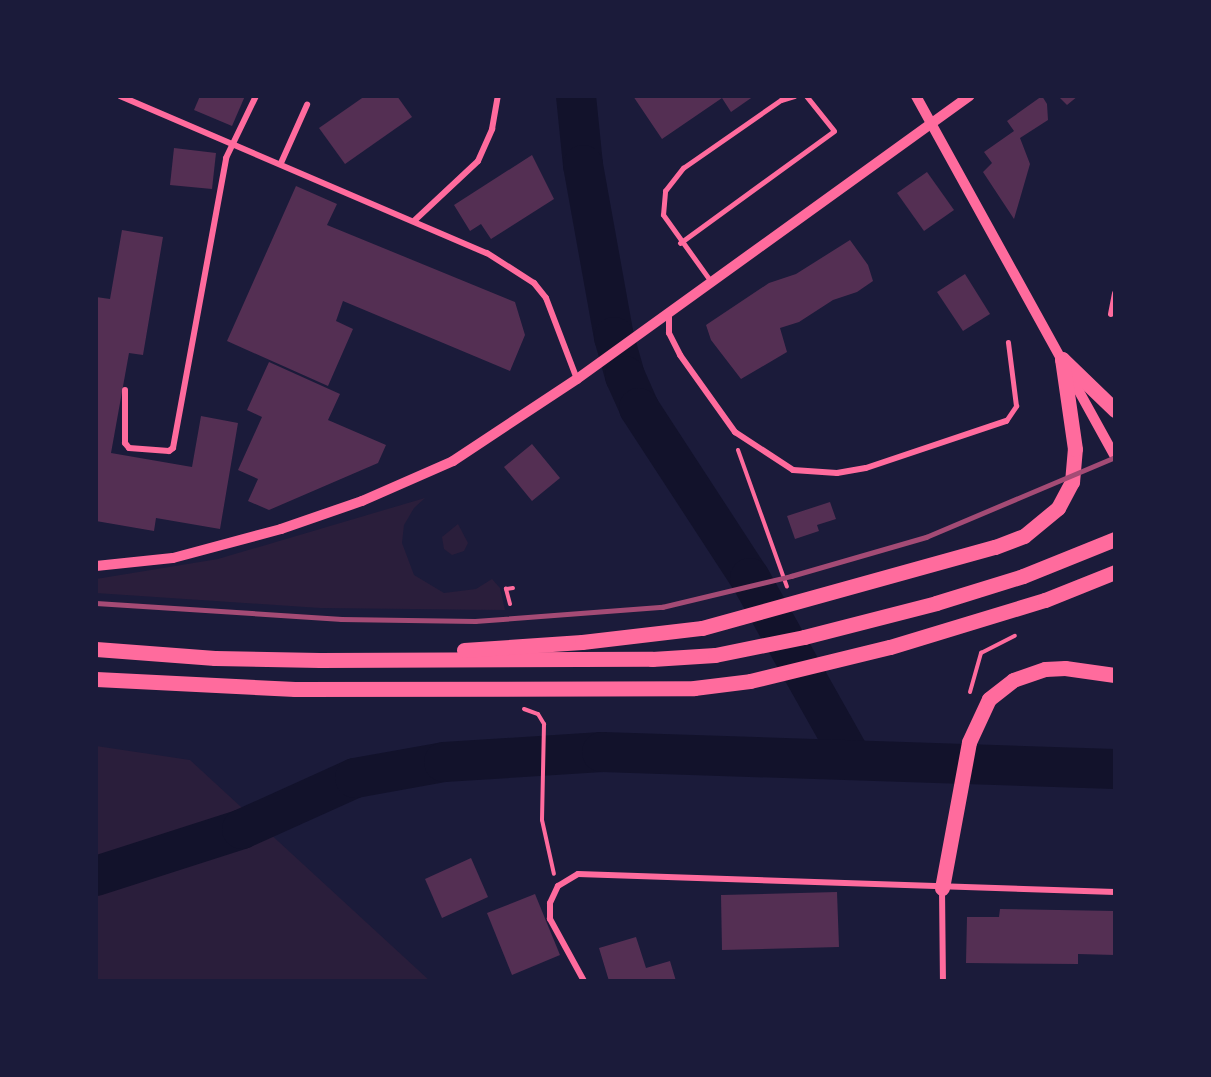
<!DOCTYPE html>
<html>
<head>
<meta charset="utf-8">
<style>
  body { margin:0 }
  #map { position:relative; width:1211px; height:1077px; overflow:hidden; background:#1b1b3a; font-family:Ubuntu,sans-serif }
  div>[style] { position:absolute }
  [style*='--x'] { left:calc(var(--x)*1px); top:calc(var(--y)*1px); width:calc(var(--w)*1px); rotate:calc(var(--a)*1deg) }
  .green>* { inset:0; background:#2a1e3b }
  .river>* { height:40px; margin:-20px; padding:0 20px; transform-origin:20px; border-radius:20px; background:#12122b }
  .building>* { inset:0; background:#542f53 }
  .path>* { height:4px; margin:-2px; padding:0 2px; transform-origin:2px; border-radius:2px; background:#ff6b9d }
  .service>* { height:4.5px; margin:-2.25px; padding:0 2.25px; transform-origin:2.25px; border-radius:2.25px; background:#ff6b9d }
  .minor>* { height:6px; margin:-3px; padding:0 3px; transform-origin:3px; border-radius:3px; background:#ff6b9d }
  .tertiary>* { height:10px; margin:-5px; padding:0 5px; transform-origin:5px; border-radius:5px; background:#ff6b9d }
  .primary>* { height:15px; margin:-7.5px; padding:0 7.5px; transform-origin:7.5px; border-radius:7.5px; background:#ff6b9d }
  .rail>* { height:4.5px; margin:-2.25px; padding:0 2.25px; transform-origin:2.25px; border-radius:2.25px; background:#a44b75 }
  span { translate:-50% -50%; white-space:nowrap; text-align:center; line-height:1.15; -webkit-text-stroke:6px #1b1b3a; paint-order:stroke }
  .frame { position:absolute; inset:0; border:98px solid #1b1b3a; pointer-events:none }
</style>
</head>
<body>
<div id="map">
  <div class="green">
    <i style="clip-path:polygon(425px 498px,414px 508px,404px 525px,402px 543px,414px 575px,444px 593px,476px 589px,492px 579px,500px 588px,505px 610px,320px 608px,96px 593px,96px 579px,218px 559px)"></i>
    <i style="clip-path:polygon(458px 524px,468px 543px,464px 551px,452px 555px,444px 549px,442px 537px)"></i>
    <i style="clip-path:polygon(96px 746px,190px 760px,430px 981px,96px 981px)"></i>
  </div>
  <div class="river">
    <i style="--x:576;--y:96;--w:69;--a:84.2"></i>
    <i style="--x:583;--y:165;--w:175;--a:79.8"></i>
    <i style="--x:614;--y:337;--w:41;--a:74.2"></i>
    <i style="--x:625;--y:376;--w:35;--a:66"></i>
    <i style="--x:639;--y:408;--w:203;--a:56.9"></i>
    <i style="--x:750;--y:578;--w:208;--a:60.6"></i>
    <i style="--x:96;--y:876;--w:153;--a:-17.8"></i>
    <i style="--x:242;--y:829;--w:124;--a:-24.3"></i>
    <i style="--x:355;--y:778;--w:90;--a:-10.2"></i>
    <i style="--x:444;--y:762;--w:158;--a:-3.6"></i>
    <i style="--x:602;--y:752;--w:513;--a:1.9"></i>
  </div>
  <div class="building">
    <i style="clip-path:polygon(200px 96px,245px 96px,232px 126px,194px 110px)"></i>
    <i style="clip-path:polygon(365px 96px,397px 96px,412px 117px,345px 164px,319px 128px)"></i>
    <i style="clip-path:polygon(633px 96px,754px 96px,731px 112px,722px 98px,662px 139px)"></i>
    <i style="clip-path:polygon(1042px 96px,1047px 104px,1048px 120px,1020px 138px,1030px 164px,1014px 219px,983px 172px,992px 163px,984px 152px,1014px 131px,1007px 121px)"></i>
    <i style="clip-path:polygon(1058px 96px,1078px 96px,1067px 105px)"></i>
    <i style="clip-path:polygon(174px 148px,216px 153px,212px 189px,170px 185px)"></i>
    <i style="clip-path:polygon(532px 155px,554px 199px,491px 239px,481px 224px,470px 231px,454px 205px)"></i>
    <i style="clip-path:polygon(927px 172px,954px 210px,924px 231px,897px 193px)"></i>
    <i style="clip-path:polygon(296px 186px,337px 204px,327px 225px,515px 302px,525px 335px,510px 371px,343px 301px,336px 321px,353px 329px,328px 386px,227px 341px)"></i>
    <i style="clip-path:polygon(122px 230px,163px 237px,143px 355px,129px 353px,111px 453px,192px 467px,201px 416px,238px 423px,220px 529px,156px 518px,154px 531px,96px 521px,96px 297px,110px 299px)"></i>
    <i style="clip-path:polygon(850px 240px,868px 265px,873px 281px,857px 292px,833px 300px,799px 322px,780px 328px,787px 352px,741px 379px,711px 340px,706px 325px,769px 283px,796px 274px)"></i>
    <i style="clip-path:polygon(965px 274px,990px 314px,963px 331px,937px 292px)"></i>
    <i style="clip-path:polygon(269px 362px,340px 394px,328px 420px,386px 445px,378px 463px,269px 510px,248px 501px,258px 479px,238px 470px,262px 417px,247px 410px)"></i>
    <i style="clip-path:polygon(532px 444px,560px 478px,532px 501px,504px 467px)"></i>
    <i style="clip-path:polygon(830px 502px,836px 519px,817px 525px,819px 531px,795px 539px,787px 516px)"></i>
    <i style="clip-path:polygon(471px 858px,488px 897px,442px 918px,425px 879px)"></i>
    <i style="clip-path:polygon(837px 892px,839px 947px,722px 950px,721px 895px)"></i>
    <i style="clip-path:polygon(535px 894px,560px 955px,512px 975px,487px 913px)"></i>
    <i style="clip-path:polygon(1000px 909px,1115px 911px,1115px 955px,1078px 954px,1078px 964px,966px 963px,967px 917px,999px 917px)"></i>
    <i style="clip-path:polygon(636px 937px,646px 968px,670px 961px,676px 981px,609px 981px,599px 948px)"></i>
  </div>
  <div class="path">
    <i style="--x:738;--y:450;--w:145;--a:70.3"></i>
    <i style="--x:510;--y:604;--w:16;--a:-105"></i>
    <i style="--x:506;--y:589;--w:7;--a:-8"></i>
    <i style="--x:970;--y:692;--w:41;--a:-74.2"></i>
    <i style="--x:981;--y:653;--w:38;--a:-27"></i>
    <i style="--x:524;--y:709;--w:15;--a:20"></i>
    <i style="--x:538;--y:714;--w:12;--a:59"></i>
    <i style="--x:544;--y:724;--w:96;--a:91.2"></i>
    <i style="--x:542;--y:820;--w:55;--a:77.5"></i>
  </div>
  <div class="service">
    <i style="--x:680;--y:243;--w:190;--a:-36"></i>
    <i style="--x:834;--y:131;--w:45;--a:-128.7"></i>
    <i style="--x:711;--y:282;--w:82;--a:-125.6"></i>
    <i style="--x:663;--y:215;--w:24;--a:-85"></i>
    <i style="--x:665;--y:191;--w:29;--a:-52"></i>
    <i style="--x:683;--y:168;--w:119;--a:-34.8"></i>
    <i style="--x:781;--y:100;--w:14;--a:-17"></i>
    <i style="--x:1006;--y:421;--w:18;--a:-56"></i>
    <i style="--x:1016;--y:406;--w:64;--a:-97.2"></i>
  </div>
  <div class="minor">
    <i style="--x:120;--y:96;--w:399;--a:23.2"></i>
    <i style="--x:487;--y:253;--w:56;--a:32.6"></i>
    <i style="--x:534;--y:283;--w:19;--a:51"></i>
    <i style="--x:546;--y:298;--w:87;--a:69.1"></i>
    <i style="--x:281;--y:163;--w:64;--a:-65.9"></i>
    <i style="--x:415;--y:220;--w:86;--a:-43.1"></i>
    <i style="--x:478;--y:161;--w:35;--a:-66"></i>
    <i style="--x:492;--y:129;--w:34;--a:-80"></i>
    <i style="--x:669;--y:313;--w:20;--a:90"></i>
    <i style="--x:669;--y:333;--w:25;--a:63"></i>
    <i style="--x:680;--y:355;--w:95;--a:54.5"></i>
    <i style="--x:735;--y:432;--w:69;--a:33.2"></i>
    <i style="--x:793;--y:470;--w:44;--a:3.9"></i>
    <i style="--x:837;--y:473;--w:29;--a:-10"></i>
    <i style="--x:866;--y:468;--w:148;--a:-18.6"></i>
    <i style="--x:1111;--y:314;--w:21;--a:-79"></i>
    <i style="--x:125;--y:390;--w:53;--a:90"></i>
    <i style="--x:125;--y:443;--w:6;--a:51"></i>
    <i style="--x:129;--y:448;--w:40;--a:4.3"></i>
    <i style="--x:169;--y:451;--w:5;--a:-37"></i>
    <i style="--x:173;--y:448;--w:295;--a:-79.6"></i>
    <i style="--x:226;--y:158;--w:69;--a:-64.2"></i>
    <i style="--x:942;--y:889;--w:92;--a:89.4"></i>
    <i style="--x:584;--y:981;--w:71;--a:-118.7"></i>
    <i style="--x:550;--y:919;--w:16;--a:-90"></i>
    <i style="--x:550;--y:903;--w:19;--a:-65"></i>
    <i style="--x:558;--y:886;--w:23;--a:-31"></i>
    <i style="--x:578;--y:874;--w:537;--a:1.92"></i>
  </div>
  <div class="tertiary">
    <i style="--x:916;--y:96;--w:411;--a:61.1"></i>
    <i style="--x:96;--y:566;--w:77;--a:-5.9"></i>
    <i style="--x:173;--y:558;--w:112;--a:-15"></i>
    <i style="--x:281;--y:529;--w:86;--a:-19.1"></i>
    <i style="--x:362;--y:501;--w:99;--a:-23.7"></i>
    <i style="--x:453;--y:461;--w:149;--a:-33.5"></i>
    <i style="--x:577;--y:379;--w:484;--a:-35.8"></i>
  </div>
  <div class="primary">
    <i style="--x:1062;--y:359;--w:74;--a:43.9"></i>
    <i style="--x:96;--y:649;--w:119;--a:4.3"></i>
    <i style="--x:215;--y:658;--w:105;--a:1.1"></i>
    <i style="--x:320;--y:660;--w:332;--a:-0.2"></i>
    <i style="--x:652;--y:659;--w:63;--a:-3.6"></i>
    <i style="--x:715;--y:655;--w:91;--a:-11.4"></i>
    <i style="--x:804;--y:637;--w:136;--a:-14.4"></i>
    <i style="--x:936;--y:603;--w:91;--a:-17.2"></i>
    <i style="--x:1023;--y:576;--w:99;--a:-21.9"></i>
    <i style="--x:464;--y:650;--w:118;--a:-3.9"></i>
    <i style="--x:582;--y:642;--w:121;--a:-6.7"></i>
    <i style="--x:702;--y:628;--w:304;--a:-15.5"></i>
    <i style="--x:995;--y:547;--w:31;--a:-21"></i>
    <i style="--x:1024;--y:536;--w:44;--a:-39.5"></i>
    <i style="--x:1058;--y:508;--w:30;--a:-62"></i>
    <i style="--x:1072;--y:482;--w:33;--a:-85"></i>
    <i style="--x:1075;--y:449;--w:91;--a:-98.2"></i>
    <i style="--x:96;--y:679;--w:199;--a:2.9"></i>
    <i style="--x:295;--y:689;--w:399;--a:-0.1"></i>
    <i style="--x:694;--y:688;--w:56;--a:-7.1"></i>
    <i style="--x:750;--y:681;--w:144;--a:-13.7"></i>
    <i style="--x:890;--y:647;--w:162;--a:-16.9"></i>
    <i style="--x:1045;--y:600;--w:75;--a:-21.8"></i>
    <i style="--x:942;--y:888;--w:148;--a:-79.5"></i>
    <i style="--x:969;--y:742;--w:47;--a:-65.1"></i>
    <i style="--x:989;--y:699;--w:31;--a:-38"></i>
    <i style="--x:1013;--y:680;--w:34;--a:-19"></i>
    <i style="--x:1045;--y:669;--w:20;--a:-3"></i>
    <i style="--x:1065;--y:668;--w:50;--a:8"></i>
  </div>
  <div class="rail">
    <i style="--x:96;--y:603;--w:246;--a:3.7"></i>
    <i style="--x:341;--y:619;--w:134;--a:0.9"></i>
    <i style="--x:475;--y:621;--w:188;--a:-4.3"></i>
    <i style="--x:662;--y:607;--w:133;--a:-13.5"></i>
    <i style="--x:791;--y:576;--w:141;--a:-16.1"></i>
    <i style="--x:926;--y:537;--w:205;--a:-22.9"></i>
  </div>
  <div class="frame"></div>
</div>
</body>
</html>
